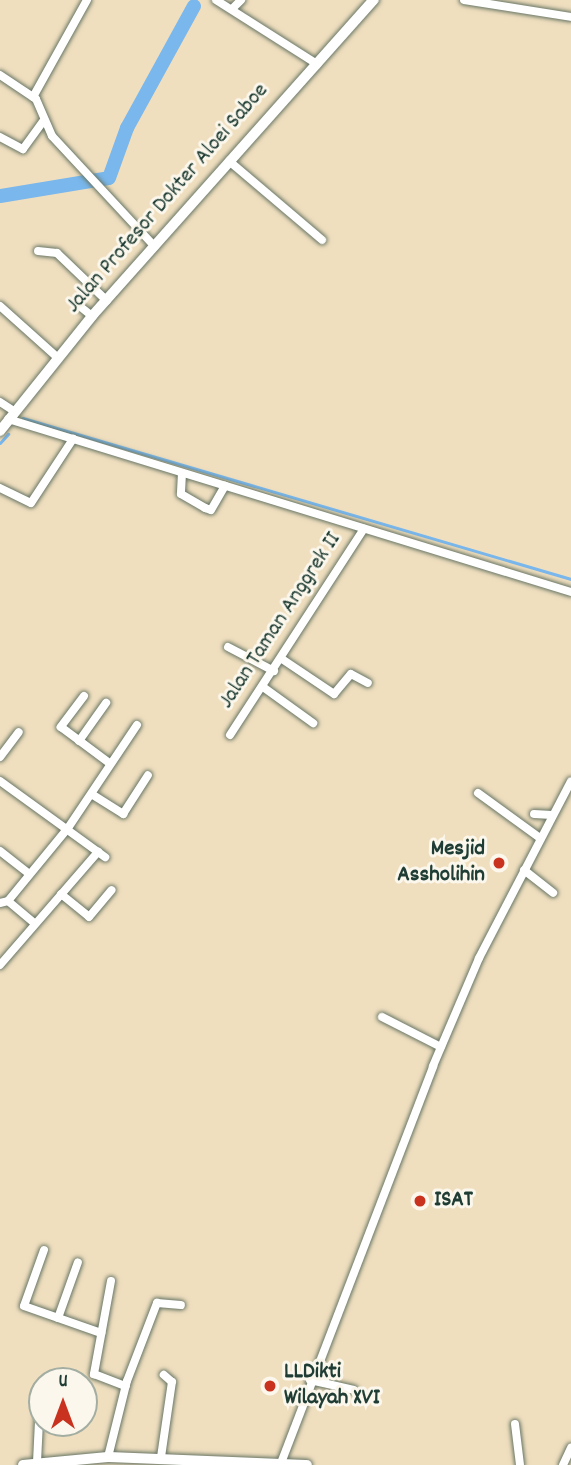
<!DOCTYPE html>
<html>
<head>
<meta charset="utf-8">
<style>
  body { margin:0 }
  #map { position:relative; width:571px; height:1465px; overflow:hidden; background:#f0dfbf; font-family:Dekko,sans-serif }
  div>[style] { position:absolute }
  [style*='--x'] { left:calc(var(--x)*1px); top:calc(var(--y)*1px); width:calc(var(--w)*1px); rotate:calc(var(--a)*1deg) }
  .stream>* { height:2.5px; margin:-1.25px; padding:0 1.25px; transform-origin:1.25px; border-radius:1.25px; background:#79b7ec }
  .river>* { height:14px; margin:-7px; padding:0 7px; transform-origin:7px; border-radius:7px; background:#79b7ec }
  .roads { filter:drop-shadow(0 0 2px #687665) drop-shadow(0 0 2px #687665) }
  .street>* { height:8px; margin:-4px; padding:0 4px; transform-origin:4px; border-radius:4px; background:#fff }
  .secondary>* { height:10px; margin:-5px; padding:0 5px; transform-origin:5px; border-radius:5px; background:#fff }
  .dots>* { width:19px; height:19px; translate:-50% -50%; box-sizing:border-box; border:4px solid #fbf7ec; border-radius:50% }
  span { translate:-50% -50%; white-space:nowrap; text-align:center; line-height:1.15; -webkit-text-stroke:6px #fbf7ec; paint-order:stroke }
  .street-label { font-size:23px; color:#1f3d34 }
  .poi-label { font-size:23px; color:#1f3d34; font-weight:700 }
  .right { translate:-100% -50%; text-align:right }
  .left { translate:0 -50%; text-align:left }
  .north { position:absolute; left:28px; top:1367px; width:70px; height:70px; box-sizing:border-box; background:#fbf7ec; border:2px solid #a3ada2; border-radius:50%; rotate:0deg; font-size:19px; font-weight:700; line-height:28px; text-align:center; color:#1f3d34 }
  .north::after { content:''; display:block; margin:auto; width:24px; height:32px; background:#c8321e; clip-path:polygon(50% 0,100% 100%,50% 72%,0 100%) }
</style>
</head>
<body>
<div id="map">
  <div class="stream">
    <i style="--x:23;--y:418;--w:571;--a:16.37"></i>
    <i style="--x:0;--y:443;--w:12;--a:-48"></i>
  </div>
  <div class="river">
    <i style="--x:0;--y:196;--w:110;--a:-9.4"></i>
    <i style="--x:109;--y:178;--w:53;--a:-70.2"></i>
    <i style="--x:127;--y:128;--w:139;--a:-61.2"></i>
  </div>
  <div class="roads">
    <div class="street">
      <i style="--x:216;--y:0;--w:120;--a:32.4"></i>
      <i style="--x:464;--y:0;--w:108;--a:9"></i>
      <i style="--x:232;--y:9;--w:13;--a:-45"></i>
      <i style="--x:0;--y:75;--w:43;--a:33.7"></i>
      <i style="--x:36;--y:99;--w:40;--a:66.6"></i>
      <i style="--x:52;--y:136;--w:151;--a:47.1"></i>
      <i style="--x:33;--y:97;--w:111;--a:-60.9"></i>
      <i style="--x:0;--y:137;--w:26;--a:28"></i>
      <i style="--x:23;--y:149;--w:36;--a:-54"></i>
      <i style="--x:229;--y:161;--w:122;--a:40.3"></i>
      <i style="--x:38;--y:251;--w:19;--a:6"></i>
      <i style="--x:57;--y:253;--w:69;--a:43.8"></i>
      <i style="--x:0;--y:306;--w:78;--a:41.9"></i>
      <i style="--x:82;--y:308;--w:13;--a:39"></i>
      <i style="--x:0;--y:402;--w:17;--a:33"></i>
      <i style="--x:8;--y:419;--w:589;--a:17.08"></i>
      <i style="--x:182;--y:473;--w:21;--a:93"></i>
      <i style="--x:181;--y:494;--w:28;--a:30"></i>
      <i style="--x:205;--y:508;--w:6;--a:18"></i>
      <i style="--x:211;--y:510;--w:28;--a:-60"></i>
      <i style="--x:0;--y:488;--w:34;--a:26"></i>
      <i style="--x:31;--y:503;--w:77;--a:-56.7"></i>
      <i style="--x:228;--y:647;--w:52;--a:27.6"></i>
      <i style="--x:282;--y:659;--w:63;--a:33.9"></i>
      <i style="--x:334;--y:694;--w:26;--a:-50"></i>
      <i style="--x:351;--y:674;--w:19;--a:28"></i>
      <i style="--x:263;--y:687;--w:62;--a:35.8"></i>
      <i style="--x:84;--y:696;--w:39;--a:127"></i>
      <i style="--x:61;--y:727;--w:59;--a:36.7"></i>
      <i style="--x:230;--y:735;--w:246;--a:-57"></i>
      <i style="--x:79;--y:741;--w:47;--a:-54.6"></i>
      <i style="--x:0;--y:757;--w:31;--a:-53"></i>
      <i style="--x:0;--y:781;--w:130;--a:35.9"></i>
      <i style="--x:478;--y:793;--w:77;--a:36"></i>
      <i style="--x:93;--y:795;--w:36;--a:32"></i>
      <i style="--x:123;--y:814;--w:46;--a:-57.3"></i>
      <i style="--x:534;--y:814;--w:18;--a:3"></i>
      <i style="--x:0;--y:851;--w:37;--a:38"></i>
      <i style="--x:524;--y:870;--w:37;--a:38"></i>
      <i style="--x:61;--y:894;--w:36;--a:39"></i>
      <i style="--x:89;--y:917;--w:35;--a:-50"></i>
      <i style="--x:8;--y:901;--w:35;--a:40"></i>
      <i style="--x:0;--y:903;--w:8;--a:-14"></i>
      <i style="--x:8;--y:901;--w:94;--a:-50.6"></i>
      <i style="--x:68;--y:828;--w:124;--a:-56.2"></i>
      <i style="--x:0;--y:965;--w:150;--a:-49.1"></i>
      <i style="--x:382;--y:1017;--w:66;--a:27"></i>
      <i style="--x:44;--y:1250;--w:59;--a:109.7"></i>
      <i style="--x:24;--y:1306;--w:82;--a:19.3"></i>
      <i style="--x:111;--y:1281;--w:95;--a:100.4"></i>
      <i style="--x:94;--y:1374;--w:34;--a:21"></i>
      <i style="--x:58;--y:1318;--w:59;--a:-70.3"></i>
      <i style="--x:310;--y:1380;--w:45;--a:12.8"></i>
      <i style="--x:515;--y:1424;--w:41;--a:83"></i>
      <i style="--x:108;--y:1457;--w:78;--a:-76"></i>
      <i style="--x:127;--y:1381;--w:84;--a:-69"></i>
      <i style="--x:157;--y:1303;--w:24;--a:5"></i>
      <i style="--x:161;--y:1457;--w:76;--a:-81.7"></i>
      <i style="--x:172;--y:1382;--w:11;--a:-139"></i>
      <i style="--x:37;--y:1462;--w:61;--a:-87.2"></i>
      <i style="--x:281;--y:1463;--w:425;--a:-69"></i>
      <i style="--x:433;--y:1066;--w:117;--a:-66.9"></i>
      <i style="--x:479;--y:958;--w:199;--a:-62.5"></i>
      <i style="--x:563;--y:1465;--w:19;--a:-65"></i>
    </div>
    <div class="secondary">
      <i style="--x:0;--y:431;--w:147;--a:-51.3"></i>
      <i style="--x:92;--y:316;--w:424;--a:-48.3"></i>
      <i style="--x:23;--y:1465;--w:85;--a:-5.4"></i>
      <i style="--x:108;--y:1457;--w:199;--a:2.3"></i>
    </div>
  </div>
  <div class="dots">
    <i style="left:499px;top:863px;background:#c8321e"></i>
    <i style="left:420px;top:1201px;background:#c8321e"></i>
    <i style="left:270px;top:1386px;background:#c8321e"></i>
  </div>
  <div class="street-label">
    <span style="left:168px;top:199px;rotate:-49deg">Jalan Profesor Dokter Aloei Saboe</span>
    <span style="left:281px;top:621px;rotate:-57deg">Jalan Taman Anggrek II</span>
  </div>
  <div class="poi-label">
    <span class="right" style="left:485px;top:863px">Mesjid<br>Assholihin</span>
    <span class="left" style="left:434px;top:1201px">ISAT</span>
    <span class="left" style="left:284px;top:1386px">LLDikti<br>Wilayah XVI</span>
  </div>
  <div class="north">U</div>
</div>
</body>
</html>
